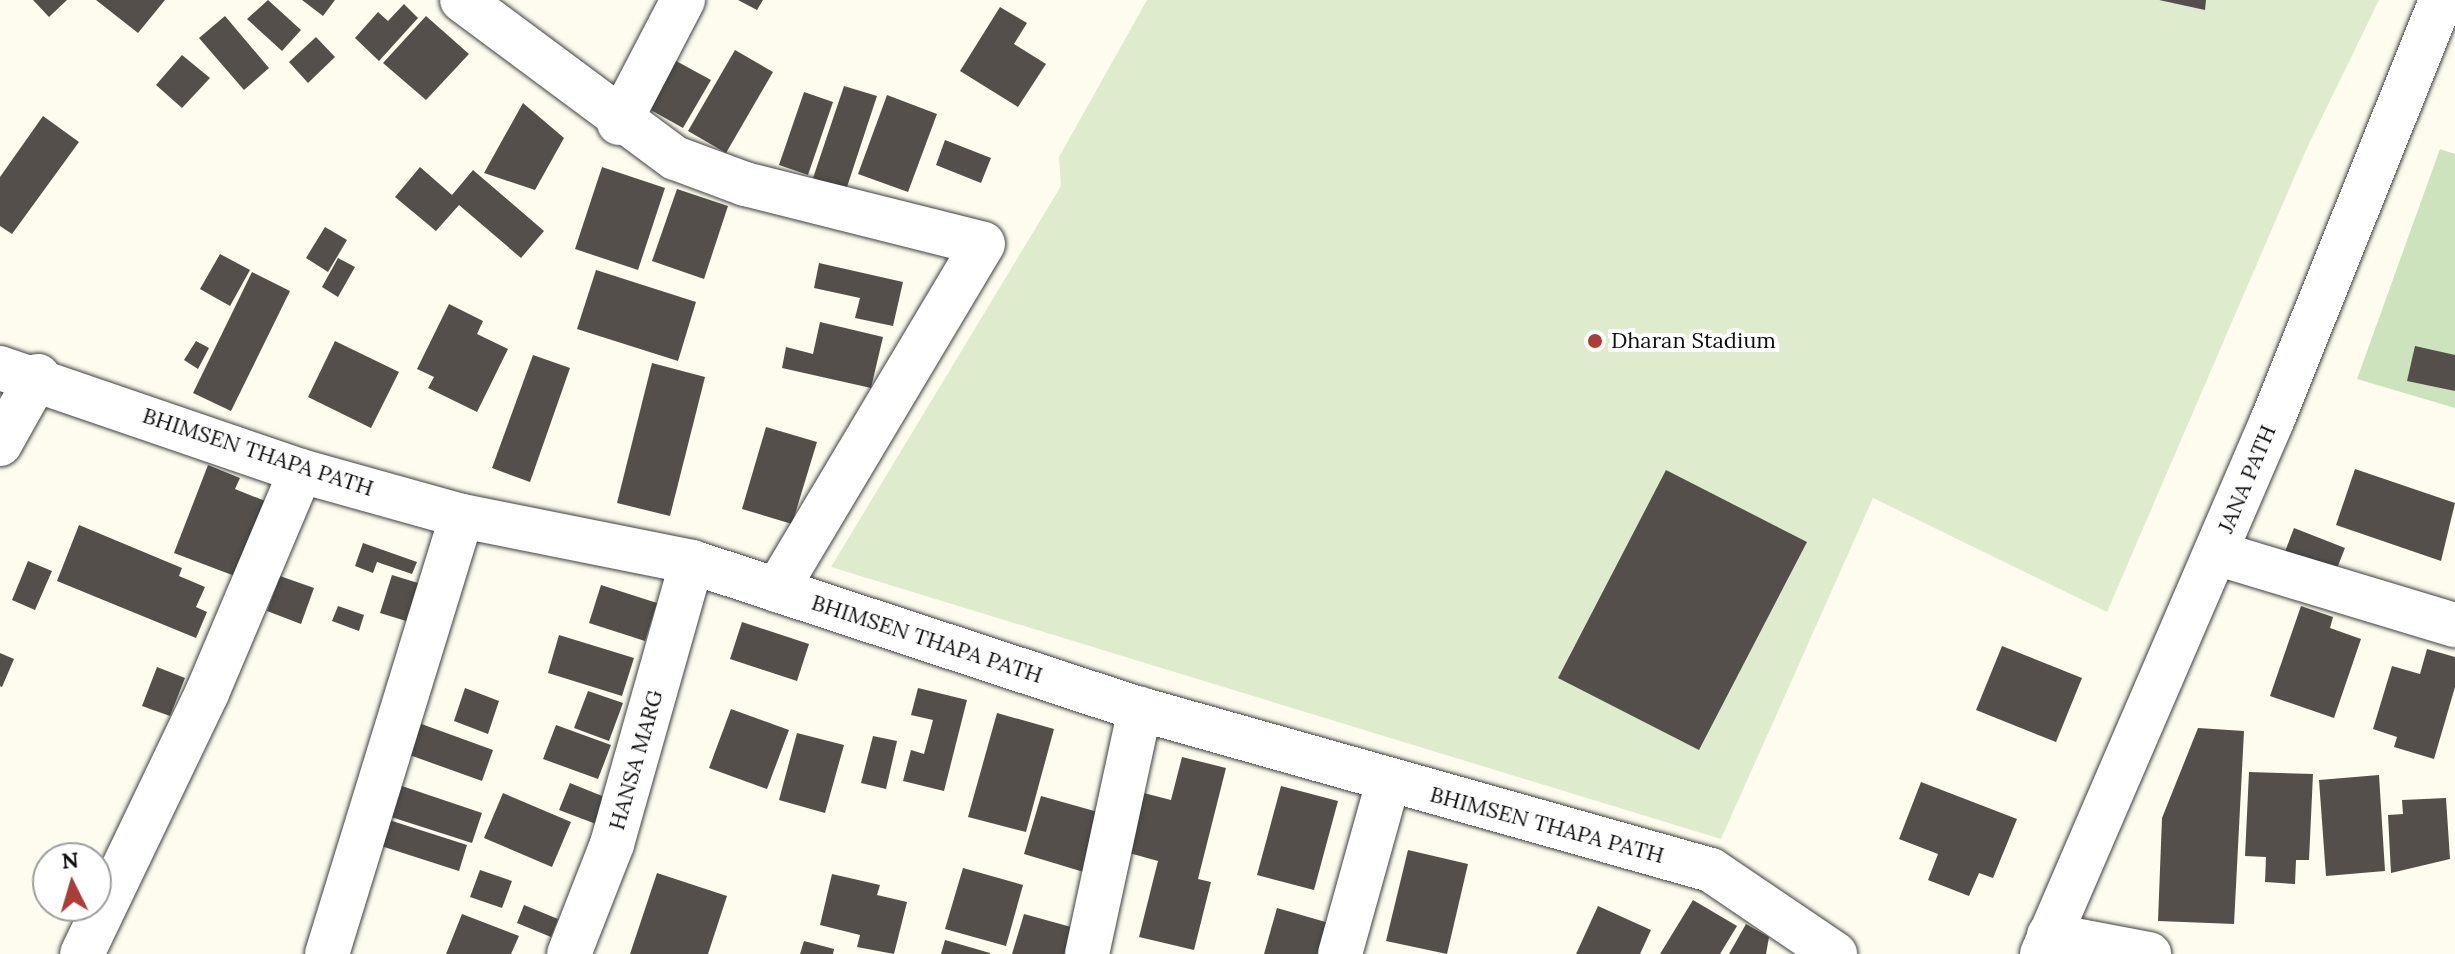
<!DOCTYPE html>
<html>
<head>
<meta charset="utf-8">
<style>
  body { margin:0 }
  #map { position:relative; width:2455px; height:954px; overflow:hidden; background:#fdfcef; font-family:Lora,serif }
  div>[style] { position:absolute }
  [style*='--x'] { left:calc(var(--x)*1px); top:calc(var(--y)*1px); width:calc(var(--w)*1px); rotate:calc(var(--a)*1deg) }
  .green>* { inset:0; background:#cde3bd }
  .pitch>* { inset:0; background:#deeccd }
  .building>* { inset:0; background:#544f4b }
  .roads { filter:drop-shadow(0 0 2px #404040) drop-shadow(0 0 2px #404040) }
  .street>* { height:44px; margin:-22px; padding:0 22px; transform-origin:22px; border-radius:22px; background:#fff }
  .dots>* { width:22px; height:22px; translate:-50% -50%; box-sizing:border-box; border:4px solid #fff; border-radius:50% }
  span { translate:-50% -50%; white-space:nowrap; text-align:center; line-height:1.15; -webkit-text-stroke:8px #fff; paint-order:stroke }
  .poi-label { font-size:22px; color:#0d0d0d }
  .left { translate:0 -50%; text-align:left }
  .street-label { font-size:22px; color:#0d0d0d }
  .north { position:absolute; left:32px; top:842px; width:80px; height:80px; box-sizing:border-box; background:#fff; border:2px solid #9e9e9e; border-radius:50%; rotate:355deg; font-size:22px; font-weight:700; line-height:32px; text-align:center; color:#0d0d0d }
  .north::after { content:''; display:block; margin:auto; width:28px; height:36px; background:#ac3d36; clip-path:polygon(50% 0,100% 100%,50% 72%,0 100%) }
</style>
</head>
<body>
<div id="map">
  <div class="green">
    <i style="clip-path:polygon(2440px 149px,2455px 154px,2455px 408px,2357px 379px)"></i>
  </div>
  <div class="pitch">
    <i style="clip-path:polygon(1147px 0,2379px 0,2306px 150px,2107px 612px,1873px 498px,1721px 839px,831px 567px,1061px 186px,1059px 157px)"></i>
  </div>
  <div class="building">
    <i style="clip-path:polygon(33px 0,67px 0,49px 17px)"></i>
    <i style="clip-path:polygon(96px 0,165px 0,138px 33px)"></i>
    <i style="clip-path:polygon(268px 0,301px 30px,282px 51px,247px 19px)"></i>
    <i style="clip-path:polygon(302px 0,335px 0,323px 16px)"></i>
    <i style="clip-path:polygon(738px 0,763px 0,757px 10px)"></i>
    <i style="clip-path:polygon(2159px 0,2206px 0,2205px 10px)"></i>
    <i style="clip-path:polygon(404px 4px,418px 18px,379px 61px,355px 38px,378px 12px,388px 21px)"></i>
    <i style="clip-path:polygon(1000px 7px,1027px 23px,1014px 44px,1046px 64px,1018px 107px,960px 71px)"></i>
    <i style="clip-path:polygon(225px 16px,269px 68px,244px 90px,199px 38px)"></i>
    <i style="clip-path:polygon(426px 16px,469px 54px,426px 100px,383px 63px)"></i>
    <i style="clip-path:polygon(316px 37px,335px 57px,308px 83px,289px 62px)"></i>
    <i style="clip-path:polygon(735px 50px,773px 72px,726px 153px,688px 131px)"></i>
    <i style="clip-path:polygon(182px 55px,210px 78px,182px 108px,156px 85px)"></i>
    <i style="clip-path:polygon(667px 56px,711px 80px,683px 128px,640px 104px)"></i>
    <i style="clip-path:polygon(844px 86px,877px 96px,846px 190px,813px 178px)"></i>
    <i style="clip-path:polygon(804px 92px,833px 102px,808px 175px,779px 165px)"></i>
    <i style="clip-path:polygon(887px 95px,937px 114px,908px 192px,858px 174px)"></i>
    <i style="clip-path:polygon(523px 103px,564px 138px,535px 190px,484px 173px)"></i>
    <i style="clip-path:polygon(43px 116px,79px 142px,12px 234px,0 226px,0 177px)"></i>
    <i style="clip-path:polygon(945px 140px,991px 158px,981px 183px,936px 165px)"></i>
    <i style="clip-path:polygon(420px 167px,452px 195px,473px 170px,544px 231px,521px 258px,459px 205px,436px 231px,395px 197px)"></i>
    <i style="clip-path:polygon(602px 167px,665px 188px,638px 270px,575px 249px)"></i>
    <i style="clip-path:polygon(677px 189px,728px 206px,704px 279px,652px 261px)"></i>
    <i style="clip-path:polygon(325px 227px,347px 240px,328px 272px,306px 258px)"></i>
    <i style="clip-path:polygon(220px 254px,250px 270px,230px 306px,200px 289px)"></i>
    <i style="clip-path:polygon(338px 258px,355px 267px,338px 297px,322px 287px)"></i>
    <i style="clip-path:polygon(819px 263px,903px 282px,893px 326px,855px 318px,860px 298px,814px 288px)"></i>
    <i style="clip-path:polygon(596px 270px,696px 302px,678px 361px,577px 329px)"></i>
    <i style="clip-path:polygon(252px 272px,290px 291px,231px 411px,193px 393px)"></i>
    <i style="clip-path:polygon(449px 304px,483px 321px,477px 334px,508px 349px,477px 412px,428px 388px,434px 377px,417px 369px)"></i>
    <i style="clip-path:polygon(820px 322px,883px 337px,871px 388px,782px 368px,786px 347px,813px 354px)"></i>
    <i style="clip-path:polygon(196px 341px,209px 348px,198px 369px,184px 360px)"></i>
    <i style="clip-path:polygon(335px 341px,399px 372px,371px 428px,308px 397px)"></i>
    <i style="clip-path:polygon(2415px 346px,2455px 355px,2455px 391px,2407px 381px)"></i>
    <i style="clip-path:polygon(533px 355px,570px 368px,530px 482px,492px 468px)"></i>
    <i style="clip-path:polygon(652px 363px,705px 377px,670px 516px,617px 503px)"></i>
    <i style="clip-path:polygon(766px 427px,817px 442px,792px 524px,742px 509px)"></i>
    <i style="clip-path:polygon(208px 465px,240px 478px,235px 489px,270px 503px,240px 578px,174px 553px)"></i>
    <i style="clip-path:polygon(2355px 469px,2455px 503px,2441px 561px,2336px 525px)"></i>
    <i style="clip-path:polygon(1666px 470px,1807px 542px,1699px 750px,1558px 678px)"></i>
    <i style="clip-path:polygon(79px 525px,182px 568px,179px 576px,205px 587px,196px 607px,207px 612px,196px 638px,57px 581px)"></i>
    <i style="clip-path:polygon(2294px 528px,2345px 548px,2334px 576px,2283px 557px)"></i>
    <i style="clip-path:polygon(363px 543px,417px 562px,412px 574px,377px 562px,373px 573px,355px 566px)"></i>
    <i style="clip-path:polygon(28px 561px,52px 571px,35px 610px,12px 600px)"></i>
    <i style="clip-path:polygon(392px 575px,418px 583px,406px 621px,380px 613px)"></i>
    <i style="clip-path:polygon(280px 576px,314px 588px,301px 624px,267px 611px)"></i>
    <i style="clip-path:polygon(601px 585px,657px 603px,645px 641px,589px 623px)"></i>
    <i style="clip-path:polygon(338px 606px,364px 615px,359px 631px,332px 621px)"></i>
    <i style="clip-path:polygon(2301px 606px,2333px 617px,2330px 628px,2361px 639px,2334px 718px,2270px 696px)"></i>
    <i style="clip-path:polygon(742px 622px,809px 644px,797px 681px,730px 659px)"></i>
    <i style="clip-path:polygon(559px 635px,634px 658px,622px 696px,548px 673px)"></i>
    <i style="clip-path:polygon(2002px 646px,2082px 678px,2056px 742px,1976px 710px)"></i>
    <i style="clip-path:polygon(2427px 649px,2455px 657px,2455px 687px,2434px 759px,2394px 747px,2397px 737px,2373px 729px,2392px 666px,2420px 674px)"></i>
    <i style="clip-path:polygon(0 653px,14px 659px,2px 687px,0 686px)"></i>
    <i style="clip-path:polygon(157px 667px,185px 678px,170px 716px,142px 706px)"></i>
    <i style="clip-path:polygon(465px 688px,499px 701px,488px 734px,454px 721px)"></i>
    <i style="clip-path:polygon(918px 688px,967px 700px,944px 791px,903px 781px,911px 750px,924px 754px,933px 720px,911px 715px)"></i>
    <i style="clip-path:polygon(588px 691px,623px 703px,609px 741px,574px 728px)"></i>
    <i style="clip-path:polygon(731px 709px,789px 730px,767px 789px,709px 768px)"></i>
    <i style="clip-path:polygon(997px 713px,1054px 729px,1026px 832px,968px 817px)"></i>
    <i style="clip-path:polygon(416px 722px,493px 750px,482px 781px,404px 753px)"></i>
    <i style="clip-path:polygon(556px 725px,611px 745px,598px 779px,543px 759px)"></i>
    <i style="clip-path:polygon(2198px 728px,2244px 731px,2234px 924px,2158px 921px,2162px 818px)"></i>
    <i style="clip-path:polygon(797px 733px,844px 745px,825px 813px,779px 800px)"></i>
    <i style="clip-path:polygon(873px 736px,897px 741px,886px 789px,861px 783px)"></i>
    <i style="clip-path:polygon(1182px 757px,1226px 768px,1198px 879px,1211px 882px,1194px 950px,1139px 937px,1158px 861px,1122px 851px,1136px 791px,1171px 800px)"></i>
    <i style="clip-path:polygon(2249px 772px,2313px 774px,2309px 860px,2296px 860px,2295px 884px,2265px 882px,2266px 857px,2245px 856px)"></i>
    <i style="clip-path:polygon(2379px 775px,2385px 871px,2326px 876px,2319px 780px)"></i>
    <i style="clip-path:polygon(1921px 782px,2017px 819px,1993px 878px,1979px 873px,1969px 896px,1928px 880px,1938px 854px,1899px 839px)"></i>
    <i style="clip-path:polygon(570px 783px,607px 798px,596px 824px,559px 810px)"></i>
    <i style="clip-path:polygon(396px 784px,482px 813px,472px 843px,385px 815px)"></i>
    <i style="clip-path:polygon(1281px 786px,1338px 801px,1314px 890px,1257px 875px)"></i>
    <i style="clip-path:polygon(503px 793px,571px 822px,552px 867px,484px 838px)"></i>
    <i style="clip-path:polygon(1041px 796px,1105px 814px,1087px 873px,1024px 854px)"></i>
    <i style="clip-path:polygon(2446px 798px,2450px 859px,2391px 873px,2388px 815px,2403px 814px,2402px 800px)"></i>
    <i style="clip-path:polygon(386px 819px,467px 845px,459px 871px,378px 845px)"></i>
    <i style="clip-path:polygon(1408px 850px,1468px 864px,1447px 954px,1386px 941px)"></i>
    <i style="clip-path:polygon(963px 868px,1023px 885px,1006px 946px,945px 929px)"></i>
    <i style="clip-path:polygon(480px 870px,512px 881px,502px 908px,470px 897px)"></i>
    <i style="clip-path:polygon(657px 873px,727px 896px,708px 954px,630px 954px)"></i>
    <i style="clip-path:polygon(832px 874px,880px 885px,877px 895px,907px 902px,894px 954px,857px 947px,860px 935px,820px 925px)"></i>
    <i style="clip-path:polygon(1693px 900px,1737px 926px,1720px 954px,1660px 954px)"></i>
    <i style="clip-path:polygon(524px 905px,558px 919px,551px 937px,517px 923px)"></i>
    <i style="clip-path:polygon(1598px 906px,1651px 930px,1640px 954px,1576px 954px)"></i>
    <i style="clip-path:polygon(1277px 908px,1336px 925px,1328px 954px,1264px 954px)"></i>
    <i style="clip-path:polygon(462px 914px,519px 936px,511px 954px,446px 954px)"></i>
    <i style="clip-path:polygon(1024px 914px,1082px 930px,1075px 954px,1012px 954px)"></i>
    <i style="clip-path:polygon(1746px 924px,1769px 937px,1766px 954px,1729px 954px)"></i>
    <i style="clip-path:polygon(945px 940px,990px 953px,990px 954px,941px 954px)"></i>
    <i style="clip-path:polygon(804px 941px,834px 949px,833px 954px,800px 954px)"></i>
  </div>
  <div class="roads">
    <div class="street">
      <i style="--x:462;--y:0;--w:265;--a:36.6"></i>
      <i style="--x:675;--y:158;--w:75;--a:20.4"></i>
      <i style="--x:745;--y:184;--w:245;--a:14.1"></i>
      <i style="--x:983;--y:244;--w:403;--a:120.8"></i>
      <i style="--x:619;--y:123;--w:139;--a:-62.5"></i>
      <i style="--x:0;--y:368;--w:318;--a:18.9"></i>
      <i style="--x:301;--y:471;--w:167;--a:15.6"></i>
      <i style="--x:462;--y:516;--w:235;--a:11.3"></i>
      <i style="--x:692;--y:562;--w:472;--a:18.2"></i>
      <i style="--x:1140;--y:709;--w:593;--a:15.75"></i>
      <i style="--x:1711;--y:870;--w:150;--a:34.1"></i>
      <i style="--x:0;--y:444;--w:78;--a:-60.8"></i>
      <i style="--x:2216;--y:553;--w:250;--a:16.8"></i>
      <i style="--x:2049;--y:935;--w:102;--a:10.8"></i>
      <i style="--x:82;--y:954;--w:289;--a:-64.4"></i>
      <i style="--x:207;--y:693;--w:241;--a:-67.1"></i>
      <i style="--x:327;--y:954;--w:458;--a:-72.9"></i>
      <i style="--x:569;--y:954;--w:118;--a:-68.6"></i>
      <i style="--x:612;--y:844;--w:293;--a:-74.2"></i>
      <i style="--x:1087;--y:954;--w:251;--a:-77.8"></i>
      <i style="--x:1340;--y:954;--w:179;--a:-74.4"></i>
      <i style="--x:2042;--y:954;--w:581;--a:-66.66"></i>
      <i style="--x:2272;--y:421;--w:454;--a:-68.1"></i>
    </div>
  </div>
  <div class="dots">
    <i style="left:1595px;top:341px;background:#ac3d36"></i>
  </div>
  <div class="poi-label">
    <span class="left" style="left:1611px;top:341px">Dharan Stadium</span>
  </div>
  <div class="street-label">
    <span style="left:258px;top:452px;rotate:18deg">BHIMSEN THAPA PATH</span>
    <span style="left:2247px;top:479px;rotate:-67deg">JANA PATH</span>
    <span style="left:927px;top:639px;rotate:18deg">BHIMSEN THAPA PATH</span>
    <span style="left:636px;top:760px;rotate:-74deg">HANSA MARG</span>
    <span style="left:1547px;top:825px;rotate:15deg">BHIMSEN THAPA PATH</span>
  </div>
  <div class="north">N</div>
</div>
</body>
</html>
